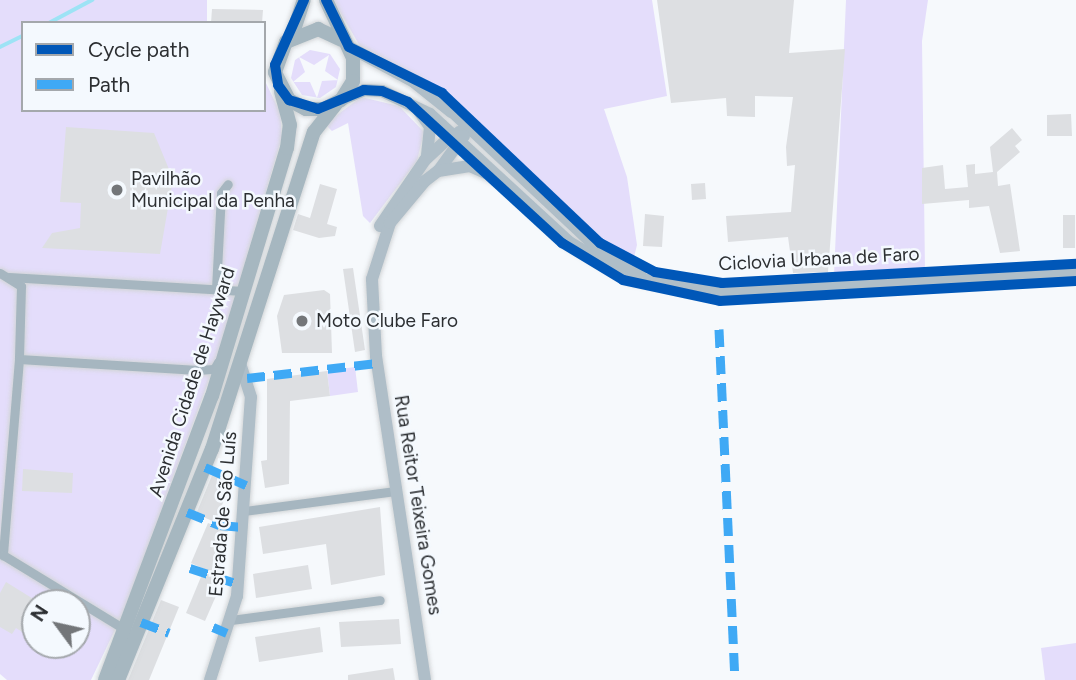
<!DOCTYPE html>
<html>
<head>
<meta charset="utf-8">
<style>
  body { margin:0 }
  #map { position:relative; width:1076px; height:680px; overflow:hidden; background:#f6f9fc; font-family:Figtree,sans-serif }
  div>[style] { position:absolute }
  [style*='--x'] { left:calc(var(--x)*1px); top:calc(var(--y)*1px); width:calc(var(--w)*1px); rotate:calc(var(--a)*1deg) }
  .green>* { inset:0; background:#e4ddfb }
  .stream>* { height:3.5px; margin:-1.75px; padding:0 1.75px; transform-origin:1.75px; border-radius:1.75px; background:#9de3f5 }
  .building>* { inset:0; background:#dddfe2 }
  .roads { filter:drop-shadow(0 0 2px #d2d5d7) drop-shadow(0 0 2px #d2d5d7) }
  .street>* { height:9px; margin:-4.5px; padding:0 4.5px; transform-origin:4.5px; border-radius:4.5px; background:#a6b6c0 }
  .secondary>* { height:12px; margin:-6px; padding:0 6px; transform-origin:6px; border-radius:6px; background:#afbec8 }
  .primary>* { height:14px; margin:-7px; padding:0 7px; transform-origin:7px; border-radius:7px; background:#a6b7c0 }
  .quiet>* { height:9px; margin-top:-4.5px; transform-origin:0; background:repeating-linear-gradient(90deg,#3fa9f5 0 18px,transparent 0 27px) }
  .cycleway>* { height:10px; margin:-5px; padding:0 5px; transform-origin:5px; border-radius:5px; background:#0057b8 }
  .dots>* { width:19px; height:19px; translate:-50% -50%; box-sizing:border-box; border:4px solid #f4f9fe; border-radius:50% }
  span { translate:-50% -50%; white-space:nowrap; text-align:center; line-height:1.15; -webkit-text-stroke:5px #f4f9fe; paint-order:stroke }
  .poi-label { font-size:19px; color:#2c2f32 }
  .left { translate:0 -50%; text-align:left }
  .street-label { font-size:19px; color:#2c2f32 }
  .legend { position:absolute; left:21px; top:21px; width:245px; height:91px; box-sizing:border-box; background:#f4f9fe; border:2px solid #a4a8ac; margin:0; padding:9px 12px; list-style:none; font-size:21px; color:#2c2f32 }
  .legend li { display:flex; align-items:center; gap:14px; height:35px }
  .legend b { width:35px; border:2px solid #a4a8ac }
  .north { position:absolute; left:21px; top:589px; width:70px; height:70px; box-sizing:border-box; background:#f4f9fe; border:2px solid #a4a8ac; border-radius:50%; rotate:303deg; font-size:19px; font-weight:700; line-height:28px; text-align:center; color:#2c2f32 }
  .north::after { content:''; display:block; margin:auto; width:24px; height:32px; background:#737679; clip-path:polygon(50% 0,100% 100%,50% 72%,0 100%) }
</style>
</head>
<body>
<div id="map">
  <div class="green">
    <i style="clip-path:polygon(evenodd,0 0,207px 0,207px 23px,23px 23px,23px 110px,264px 110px,264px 79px,280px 112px,282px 137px,217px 358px,125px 609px,91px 680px,7px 680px,0 674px,0 0,35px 603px,77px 603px,77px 645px,35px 645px,35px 603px)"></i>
    <i style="clip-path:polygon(333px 0,652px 0,667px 96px,604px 109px,627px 177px,637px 245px,633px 261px,601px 241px,443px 91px,361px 48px)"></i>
    <i style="clip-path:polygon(846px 0,928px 0,922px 41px,925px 270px,834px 275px)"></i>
    <i style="clip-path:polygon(evenodd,310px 50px,330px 54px,340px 69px,336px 87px,320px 98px,302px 95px,291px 78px,295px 60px,310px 50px,329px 55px,325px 71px,338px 80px,322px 81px,317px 98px,310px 82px,293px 82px,305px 72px,299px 57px,314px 65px,329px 55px)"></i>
    <i style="clip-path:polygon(361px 97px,399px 106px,424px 132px,417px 161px,370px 223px,363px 216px,348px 123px,332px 131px,325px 124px)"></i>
    <i style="clip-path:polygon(355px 367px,358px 392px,330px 396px,327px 371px)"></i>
    <i style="clip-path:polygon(1076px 643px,1076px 680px,1045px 680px,1041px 648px)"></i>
  </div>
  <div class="stream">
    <i style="--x:49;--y:23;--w:49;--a:-28.1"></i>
    <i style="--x:0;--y:47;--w:25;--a:-26"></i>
  </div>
  <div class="building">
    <i style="clip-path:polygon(657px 0,794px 0,789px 53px,845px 49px,828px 272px,793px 273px,788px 237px,728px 242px,726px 216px,791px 212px,795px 165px,787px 166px,786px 147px,793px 97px,755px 96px,755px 117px,727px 116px,726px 98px,671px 103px)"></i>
    <i style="clip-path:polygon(212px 9px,263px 10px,262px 23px,211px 23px)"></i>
    <i style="clip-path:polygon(1071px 114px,1072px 136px,1047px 136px,1047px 115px)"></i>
    <i style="clip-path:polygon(66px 127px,154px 133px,173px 179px,160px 254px,42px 248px,52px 233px,80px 228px,81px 203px,60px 202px)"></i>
    <i style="clip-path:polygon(1012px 128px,1022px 140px,1015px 146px,1020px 152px,997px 172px,998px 186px,1010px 184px,1020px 251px,1000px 253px,989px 206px,969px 208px,969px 200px,922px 204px,922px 168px,943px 165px,945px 189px,968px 187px,966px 165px,975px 164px,975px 174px,993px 172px,990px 147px)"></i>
    <i style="clip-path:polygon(705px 183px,706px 199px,692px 200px,691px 184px)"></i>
    <i style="clip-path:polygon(320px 184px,337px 189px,327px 224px,337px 227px,335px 236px,319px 238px,293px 230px,298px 214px,310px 218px)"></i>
    <i style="clip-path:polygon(645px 214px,664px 216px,662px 247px,643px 246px)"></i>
    <i style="clip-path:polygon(1063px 215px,1075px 215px,1075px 248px,1063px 248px)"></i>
    <i style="clip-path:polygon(353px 268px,365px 350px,355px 352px,343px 269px)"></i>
    <i style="clip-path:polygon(324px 290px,330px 294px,332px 353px,282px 353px,277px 316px,284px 295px)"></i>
    <i style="clip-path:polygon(327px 371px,330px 396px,290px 401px,289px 484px,265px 488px,261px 461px,267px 460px,267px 379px)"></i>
    <i style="clip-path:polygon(23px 469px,73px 473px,72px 493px,22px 491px)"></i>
    <i style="clip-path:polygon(213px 473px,232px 481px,215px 522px,196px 514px)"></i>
    <i style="clip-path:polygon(380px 507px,385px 575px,331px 585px,326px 544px,263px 554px,259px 527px)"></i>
    <i style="clip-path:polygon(208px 523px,228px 531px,211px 572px,191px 563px)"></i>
    <i style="clip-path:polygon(308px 565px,312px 589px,256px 598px,253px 574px)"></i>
    <i style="clip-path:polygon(203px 572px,223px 580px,205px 621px,186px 613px)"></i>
    <i style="clip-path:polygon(6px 582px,35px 600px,35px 640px,16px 628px,12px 634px,0 627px,0 593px)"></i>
    <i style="clip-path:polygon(161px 600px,179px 607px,149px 680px,128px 680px)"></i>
    <i style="clip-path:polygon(399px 619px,401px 644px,341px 647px,339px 622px)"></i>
    <i style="clip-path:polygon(320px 627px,323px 652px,259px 662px,255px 637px)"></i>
    <i style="clip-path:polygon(393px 668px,395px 680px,348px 680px,348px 675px)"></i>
  </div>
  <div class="roads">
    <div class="street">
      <i style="--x:0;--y:273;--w:25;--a:32"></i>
      <i style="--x:21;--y:286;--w:73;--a:91.6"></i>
      <i style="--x:19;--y:359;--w:179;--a:3.5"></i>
      <i style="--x:198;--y:370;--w:16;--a:-4"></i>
      <i style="--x:214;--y:369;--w:8;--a:-60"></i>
      <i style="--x:9;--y:277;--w:234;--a:3.4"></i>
      <i style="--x:216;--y:289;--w:96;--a:-87"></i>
      <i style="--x:221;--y:193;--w:11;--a:-52"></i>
      <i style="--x:19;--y:359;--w:197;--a:94.7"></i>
      <i style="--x:3;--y:555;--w:144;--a:31.4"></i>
      <i style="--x:244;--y:511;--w:152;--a:-7.5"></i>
      <i style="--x:231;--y:620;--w:150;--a:-7.6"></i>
    </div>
    <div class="secondary">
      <i style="--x:349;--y:47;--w:74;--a:28.3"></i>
      <i style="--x:414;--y:82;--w:48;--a:39"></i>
      <i style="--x:341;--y:100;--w:25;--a:-23"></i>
      <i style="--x:364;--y:90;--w:18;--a:3"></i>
      <i style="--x:382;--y:91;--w:53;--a:25.6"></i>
      <i style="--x:430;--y:114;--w:189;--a:42.6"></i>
      <i style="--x:569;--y:242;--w:69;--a:30.3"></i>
      <i style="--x:629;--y:277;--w:97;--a:9.5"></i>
      <i style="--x:725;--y:293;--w:352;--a:-3.3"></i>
      <i style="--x:447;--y:107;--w:207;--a:43.2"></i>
      <i style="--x:598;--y:249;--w:48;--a:28.7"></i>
      <i style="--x:419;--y:111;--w:19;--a:55"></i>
      <i style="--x:430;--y:127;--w:28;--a:96"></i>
      <i style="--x:439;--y:170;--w:32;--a:-54"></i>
      <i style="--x:458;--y:144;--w:12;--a:-85"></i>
      <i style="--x:380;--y:226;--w:80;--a:-55.7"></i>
      <i style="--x:425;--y:160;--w:34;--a:-43"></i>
      <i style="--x:450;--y:137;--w:14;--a:-4"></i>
      <i style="--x:210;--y:680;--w:88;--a:-72.2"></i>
      <i style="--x:237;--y:596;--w:199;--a:-86"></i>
      <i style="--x:251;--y:397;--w:36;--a:-108"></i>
      <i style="--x:425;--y:680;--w:328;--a:-98.6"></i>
      <i style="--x:376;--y:356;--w:77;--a:-93"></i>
      <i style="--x:372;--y:279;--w:59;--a:-72.2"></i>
      <i style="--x:390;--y:223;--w:55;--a:-50.2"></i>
      <i style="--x:425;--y:181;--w:16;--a:-38"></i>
      <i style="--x:438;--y:171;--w:32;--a:-9"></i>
      <i style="--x:470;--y:166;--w:27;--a:24"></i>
    </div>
    <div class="primary">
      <i style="--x:326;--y:0;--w:64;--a:65"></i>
      <i style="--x:353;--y:58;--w:23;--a:90"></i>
      <i style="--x:353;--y:81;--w:22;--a:122"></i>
      <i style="--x:341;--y:100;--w:19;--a:152"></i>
      <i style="--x:324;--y:109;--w:18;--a:180"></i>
      <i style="--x:306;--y:109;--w:19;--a:-152"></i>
      <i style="--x:289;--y:100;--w:31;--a:-117"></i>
      <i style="--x:275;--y:72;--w:32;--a:-70"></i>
      <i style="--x:286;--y:42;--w:35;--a:-22"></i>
      <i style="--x:318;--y:29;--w:26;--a:25"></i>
      <i style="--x:292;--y:36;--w:38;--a:-72"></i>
      <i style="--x:105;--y:680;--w:303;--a:-69.4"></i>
      <i style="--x:212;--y:396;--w:259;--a:-73.2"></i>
      <i style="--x:287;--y:148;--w:23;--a:-83"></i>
      <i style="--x:290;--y:125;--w:35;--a:-105"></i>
      <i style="--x:118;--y:680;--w:249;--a:-67.9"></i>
      <i style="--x:212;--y:449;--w:333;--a:-72.2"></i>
      <i style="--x:314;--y:132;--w:36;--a:-52"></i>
    </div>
  </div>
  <div class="quiet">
    <i style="--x:719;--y:329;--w:351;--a:87.4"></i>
    <i style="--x:247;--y:378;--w:131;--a:-6.6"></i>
    <i style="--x:205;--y:467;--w:45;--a:23.7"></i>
    <i style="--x:187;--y:512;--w:35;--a:22"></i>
    <i style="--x:220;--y:525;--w:23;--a:5"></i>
    <i style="--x:190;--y:568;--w:51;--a:18.4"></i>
    <i style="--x:141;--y:622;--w:30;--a:21"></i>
    <i style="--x:213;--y:627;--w:15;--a:23"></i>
  </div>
  <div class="cycleway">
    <i style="--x:304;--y:0;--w:71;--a:114"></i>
    <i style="--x:275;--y:65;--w:20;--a:81"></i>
    <i style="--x:278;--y:85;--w:19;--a:54"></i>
    <i style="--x:289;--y:100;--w:30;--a:17"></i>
    <i style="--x:318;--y:109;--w:50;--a:-22.4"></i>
    <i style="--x:364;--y:90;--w:18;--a:3"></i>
    <i style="--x:382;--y:91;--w:28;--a:23"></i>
    <i style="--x:408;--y:102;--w:209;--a:42.5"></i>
    <i style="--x:562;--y:243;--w:71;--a:31.2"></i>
    <i style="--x:623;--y:280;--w:99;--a:12.2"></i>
    <i style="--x:720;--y:301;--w:357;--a:-3.2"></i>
    <i style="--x:326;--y:0;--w:52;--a:63.9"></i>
    <i style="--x:349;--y:47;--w:104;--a:26.3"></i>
    <i style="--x:442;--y:93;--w:218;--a:43.5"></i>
    <i style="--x:600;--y:243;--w:62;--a:27.8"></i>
    <i style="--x:655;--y:272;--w:68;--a:9.3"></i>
    <i style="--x:722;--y:283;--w:355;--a:-3.1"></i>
  </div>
  <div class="dots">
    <i style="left:117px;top:190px;background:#737679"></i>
    <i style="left:302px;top:321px;background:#737679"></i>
  </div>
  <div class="poi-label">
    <span class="left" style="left:131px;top:190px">Pavilhão<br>Municipal da Penha</span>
    <span class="left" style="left:316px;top:321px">Moto Clube Faro</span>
  </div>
  <div class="street-label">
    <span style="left:819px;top:259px;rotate:-3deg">Ciclovia Urbana de Faro</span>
    <span style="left:192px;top:382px;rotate:-72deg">Avenida Cidade de Hayward</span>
    <span style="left:418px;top:505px;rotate:81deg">Rua Reitor Teixeira Gomes</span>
    <span style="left:223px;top:514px;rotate:-85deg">Estrada de São Luís</span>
  </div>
  <ul class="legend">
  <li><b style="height:9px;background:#0057b8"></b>Cycle path</li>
  <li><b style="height:9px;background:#3fa9f5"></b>Path</li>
  </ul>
  <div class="north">N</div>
</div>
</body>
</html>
